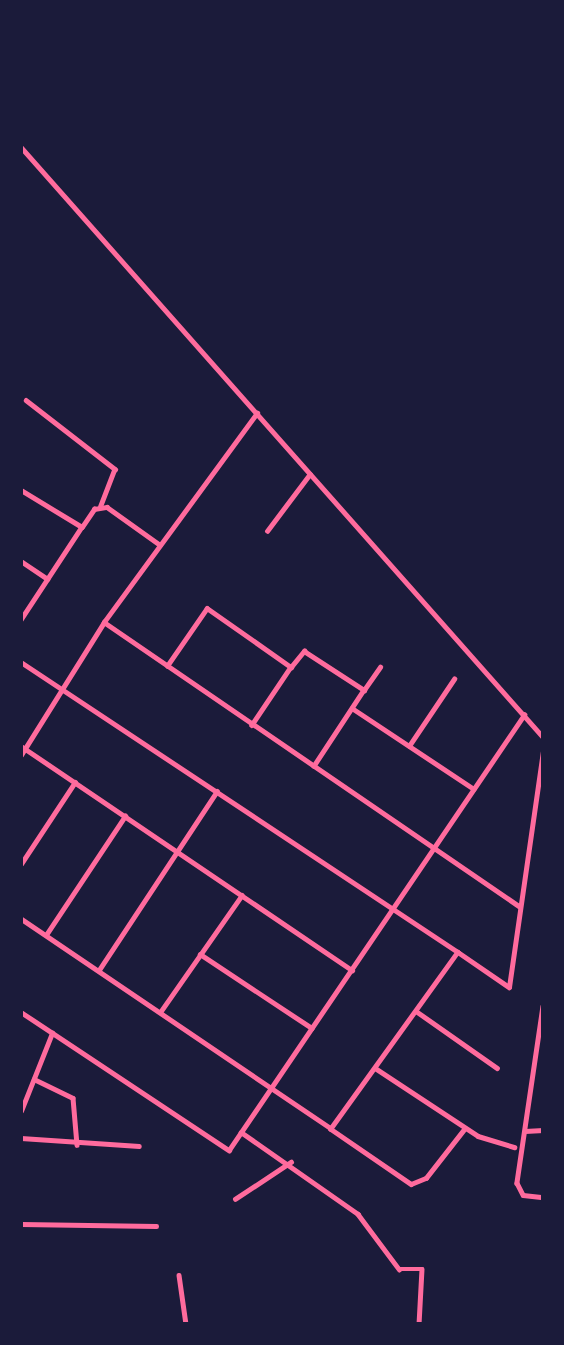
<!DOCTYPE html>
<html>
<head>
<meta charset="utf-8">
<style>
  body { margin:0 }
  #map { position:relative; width:564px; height:1345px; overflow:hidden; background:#1b1b3a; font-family:Jost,sans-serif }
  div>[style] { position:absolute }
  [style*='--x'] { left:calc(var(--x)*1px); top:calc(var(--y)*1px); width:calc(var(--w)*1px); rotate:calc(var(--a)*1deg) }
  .minor>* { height:4.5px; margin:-2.25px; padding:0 2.25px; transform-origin:2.25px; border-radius:2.25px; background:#ff6b9d }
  span { translate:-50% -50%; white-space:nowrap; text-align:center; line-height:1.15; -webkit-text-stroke:6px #1b1b3a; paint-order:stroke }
  .frame { position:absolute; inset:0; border:23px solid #1b1b3a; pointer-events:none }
</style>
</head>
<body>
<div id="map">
  <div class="minor">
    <i style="--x:21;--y:147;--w:788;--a:48.5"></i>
    <i style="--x:26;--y:400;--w:113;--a:37.8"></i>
    <i style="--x:115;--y:469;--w:40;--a:111"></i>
    <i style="--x:21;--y:490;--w:71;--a:31.2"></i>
    <i style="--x:82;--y:527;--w:111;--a:123.3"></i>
    <i style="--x:82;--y:527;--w:22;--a:-56"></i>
    <i style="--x:94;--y:509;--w:13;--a:-9"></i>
    <i style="--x:107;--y:507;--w:65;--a:35.6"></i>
    <i style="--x:267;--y:531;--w:71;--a:-53"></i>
    <i style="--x:21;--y:561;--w:32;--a:34"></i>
    <i style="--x:104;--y:622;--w:503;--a:34.39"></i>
    <i style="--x:21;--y:662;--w:524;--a:33.57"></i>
    <i style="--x:458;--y:952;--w:218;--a:125.7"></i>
    <i style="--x:331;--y:1129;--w:374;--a:-145.9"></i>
    <i style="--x:167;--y:666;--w:70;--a:-55.4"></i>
    <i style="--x:207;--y:608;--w:103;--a:35.1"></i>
    <i style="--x:291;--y:667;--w:70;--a:123.9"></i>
    <i style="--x:291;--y:667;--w:21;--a:-51"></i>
    <i style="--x:304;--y:651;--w:72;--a:33"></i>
    <i style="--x:364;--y:690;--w:91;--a:123.3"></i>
    <i style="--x:364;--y:690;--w:28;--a:-55"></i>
    <i style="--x:352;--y:708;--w:146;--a:33.6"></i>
    <i style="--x:21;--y:746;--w:400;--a:34.1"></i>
    <i style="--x:409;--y:746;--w:81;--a:-56.1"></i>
    <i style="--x:21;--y:755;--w:157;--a:-58"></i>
    <i style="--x:104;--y:622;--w:259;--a:-53.8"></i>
    <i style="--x:21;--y:864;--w:98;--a:-56.6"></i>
    <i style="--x:46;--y:935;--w:143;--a:-56.4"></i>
    <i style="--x:458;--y:952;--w:62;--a:34.5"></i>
    <i style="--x:509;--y:987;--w:237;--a:-81.8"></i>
    <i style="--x:200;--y:954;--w:134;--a:33.5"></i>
    <i style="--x:99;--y:970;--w:214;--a:-56.6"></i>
    <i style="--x:543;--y:1006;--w:179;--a:98.4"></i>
    <i style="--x:517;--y:1183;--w:13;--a:63"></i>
    <i style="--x:523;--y:1195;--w:20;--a:6"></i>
    <i style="--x:161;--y:1011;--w:141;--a:-55.1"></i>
    <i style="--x:416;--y:1011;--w:99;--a:35.1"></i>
    <i style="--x:21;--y:1012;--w:250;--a:33.6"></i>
    <i style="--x:229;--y:1150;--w:526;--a:-55.86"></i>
    <i style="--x:375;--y:1068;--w:123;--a:33.4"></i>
    <i style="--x:478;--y:1136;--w:38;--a:17"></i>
    <i style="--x:34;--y:1079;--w:43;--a:26"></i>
    <i style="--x:73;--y:1098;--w:47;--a:85.1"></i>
    <i style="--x:21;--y:1111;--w:84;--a:-68.3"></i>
    <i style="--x:331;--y:1129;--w:97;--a:34.5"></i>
    <i style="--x:411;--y:1184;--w:16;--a:-22"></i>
    <i style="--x:426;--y:1178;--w:63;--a:-52"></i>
    <i style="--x:525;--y:1131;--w:18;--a:-3"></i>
    <i style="--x:241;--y:1132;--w:143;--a:35"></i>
    <i style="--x:358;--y:1214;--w:69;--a:53.3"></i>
    <i style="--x:399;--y:1269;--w:23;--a:0"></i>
    <i style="--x:422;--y:1269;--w:55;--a:93.1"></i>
    <i style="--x:21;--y:1138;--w:118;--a:3.9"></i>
    <i style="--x:235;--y:1199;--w:67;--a:-33.5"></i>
    <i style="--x:21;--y:1224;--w:135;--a:0.8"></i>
    <i style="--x:179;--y:1275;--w:49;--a:81.9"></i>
  </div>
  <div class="frame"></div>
</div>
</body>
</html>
